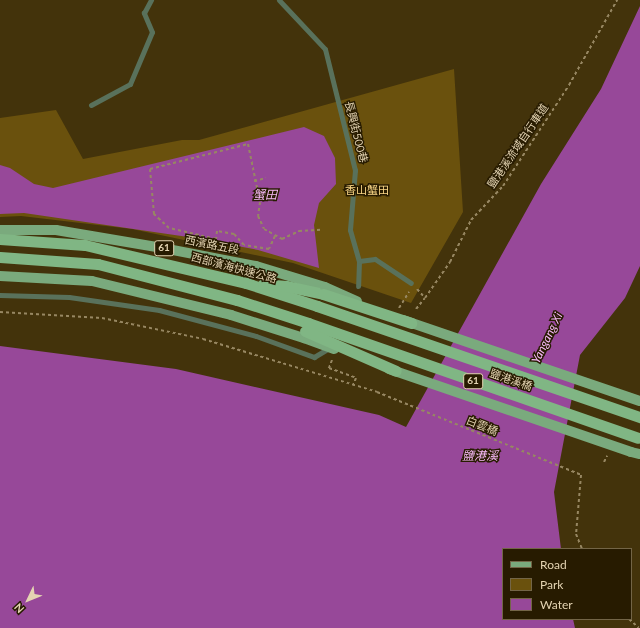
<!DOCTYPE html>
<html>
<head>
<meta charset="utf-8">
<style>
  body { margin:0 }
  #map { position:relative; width:640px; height:628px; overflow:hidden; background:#43330b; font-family:Lato,"Noto Sans TC",sans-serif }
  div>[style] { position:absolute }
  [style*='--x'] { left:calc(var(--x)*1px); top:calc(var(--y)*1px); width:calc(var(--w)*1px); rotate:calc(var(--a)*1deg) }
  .green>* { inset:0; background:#6a510d }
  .water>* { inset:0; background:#974899 }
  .path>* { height:2px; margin-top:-1px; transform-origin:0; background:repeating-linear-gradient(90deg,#978762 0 3px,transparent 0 6px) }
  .service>* { height:5px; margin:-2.5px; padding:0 2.5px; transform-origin:2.5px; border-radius:2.5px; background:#59715b }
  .primary>* { height:10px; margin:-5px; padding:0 5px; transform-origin:5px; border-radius:5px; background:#7aaa7d }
  .trunk>* { height:11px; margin:-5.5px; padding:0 5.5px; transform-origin:5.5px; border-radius:5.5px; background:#80b684 }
  .primary-bridge>* { height:10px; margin:-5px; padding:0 5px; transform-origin:5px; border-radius:5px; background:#7aaa7d }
  .trunk-bridge>* { height:11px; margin:-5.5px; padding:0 5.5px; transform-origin:5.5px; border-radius:5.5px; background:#80b684 }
  span { translate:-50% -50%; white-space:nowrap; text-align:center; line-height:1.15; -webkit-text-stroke:3px #271b00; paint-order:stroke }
  .shield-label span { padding:1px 3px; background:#271b00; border:1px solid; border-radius:3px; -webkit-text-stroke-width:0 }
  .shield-label { font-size:10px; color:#e4d4b2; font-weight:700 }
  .street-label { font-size:11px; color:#e4d4b2 }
  .park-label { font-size:11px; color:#fcd887 }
  .water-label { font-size:12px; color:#f7b9f7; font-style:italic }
  .legend { position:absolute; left:502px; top:548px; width:130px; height:72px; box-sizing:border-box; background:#271b00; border:1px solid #736547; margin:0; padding:5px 7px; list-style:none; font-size:12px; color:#e4d4b2 }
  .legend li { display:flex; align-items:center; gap:8px; height:20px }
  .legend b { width:20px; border:1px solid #736547 }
  .north { position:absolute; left:8px; top:580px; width:40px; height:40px; -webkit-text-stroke:3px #271b00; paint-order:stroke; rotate:227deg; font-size:11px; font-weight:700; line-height:16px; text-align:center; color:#e4d4b2 }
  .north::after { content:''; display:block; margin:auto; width:14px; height:18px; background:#e4d4b2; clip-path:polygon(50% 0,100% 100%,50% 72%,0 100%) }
</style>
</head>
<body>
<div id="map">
  <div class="green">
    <i style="clip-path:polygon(454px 69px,463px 212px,411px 303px,293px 263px,132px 229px,21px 216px,0 217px,0 118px,56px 110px,83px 159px,182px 140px,199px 140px)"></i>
  </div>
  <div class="water">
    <i style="clip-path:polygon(640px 6px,640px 266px,625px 298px,580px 355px,554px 492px,561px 549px,503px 549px,503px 619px,573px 619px,575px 628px,0 628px,0 346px,176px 369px,379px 415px,406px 427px,541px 184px,601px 89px)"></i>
    <i style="clip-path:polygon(304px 127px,324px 136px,335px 158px,336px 184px,319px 203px,314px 225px,319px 268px,258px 250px,195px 238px,24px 213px,0 214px,0 165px,10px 168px,34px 184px,53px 188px)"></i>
  </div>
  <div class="path">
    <i style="--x:254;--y:181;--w:12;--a:-14"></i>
    <i style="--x:275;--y:236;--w:14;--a:115"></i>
    <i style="--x:269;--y:249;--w:25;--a:-171"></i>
    <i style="--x:244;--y:245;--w:15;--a:-132"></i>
    <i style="--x:234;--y:234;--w:17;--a:-170"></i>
    <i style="--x:217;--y:231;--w:8;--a:97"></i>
    <i style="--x:216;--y:239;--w:48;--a:-166.8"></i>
    <i style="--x:169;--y:228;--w:21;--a:-137"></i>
    <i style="--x:154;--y:214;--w:45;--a:-95.1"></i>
    <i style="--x:150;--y:169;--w:101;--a:-14.3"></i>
    <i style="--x:248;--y:144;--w:59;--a:78.3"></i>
    <i style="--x:260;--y:202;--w:14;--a:98"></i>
    <i style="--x:258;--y:216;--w:14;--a:65"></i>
    <i style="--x:264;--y:229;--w:21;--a:29"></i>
    <i style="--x:282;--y:239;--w:19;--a:-25"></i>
    <i style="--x:299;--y:231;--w:22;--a:-3"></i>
    <i style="--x:417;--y:289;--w:12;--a:48"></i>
    <i style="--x:425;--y:298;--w:44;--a:-55.2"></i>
    <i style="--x:450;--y:262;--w:47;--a:-63.4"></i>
    <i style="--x:471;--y:220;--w:47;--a:-46.7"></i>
    <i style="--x:503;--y:186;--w:121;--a:-56.8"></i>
    <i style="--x:569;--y:85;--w:98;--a:-60.5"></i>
    <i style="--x:399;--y:308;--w:19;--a:-58"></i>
    <i style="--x:416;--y:309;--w:14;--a:-51"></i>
    <i style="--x:0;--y:312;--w:102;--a:3.4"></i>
    <i style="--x:102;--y:318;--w:103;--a:11.7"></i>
    <i style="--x:203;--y:339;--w:182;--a:16.9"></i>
    <i style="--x:377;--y:392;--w:220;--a:22.1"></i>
    <i style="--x:581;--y:475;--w:59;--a:94.8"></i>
    <i style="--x:576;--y:534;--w:16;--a:68"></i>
    <i style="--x:332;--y:360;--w:9;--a:111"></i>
    <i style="--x:329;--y:368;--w:29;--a:20"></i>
    <i style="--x:356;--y:378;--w:8;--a:113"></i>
    <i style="--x:604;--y:462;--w:7;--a:-63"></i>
    <i style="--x:629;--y:619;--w:13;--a:42"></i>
  </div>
  <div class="service">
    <i style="--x:279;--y:0;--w:67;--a:46.8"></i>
    <i style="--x:325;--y:49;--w:125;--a:76.1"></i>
    <i style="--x:355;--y:170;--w:60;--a:94.8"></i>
    <i style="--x:350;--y:230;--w:32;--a:74"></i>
    <i style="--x:359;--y:261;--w:25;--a:92"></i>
    <i style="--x:91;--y:105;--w:44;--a:-28.3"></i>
    <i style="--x:130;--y:84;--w:56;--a:-67.1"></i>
    <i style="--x:152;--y:32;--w:21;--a:-113"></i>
    <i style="--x:144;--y:13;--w:15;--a:-62"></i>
    <i style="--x:359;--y:261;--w:16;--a:-7"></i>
    <i style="--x:375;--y:259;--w:43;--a:33.7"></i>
    <i style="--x:0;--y:295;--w:69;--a:1.7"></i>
    <i style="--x:69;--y:297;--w:91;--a:8.2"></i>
    <i style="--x:159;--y:310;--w:100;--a:15"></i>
    <i style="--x:256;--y:336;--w:62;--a:19.9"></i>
    <i style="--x:314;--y:357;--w:17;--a:-31"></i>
  </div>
  <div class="primary">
    <i style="--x:0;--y:230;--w:56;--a:0"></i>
    <i style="--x:56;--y:230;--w:102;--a:9.6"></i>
    <i style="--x:157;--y:247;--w:101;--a:10.9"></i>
    <i style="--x:256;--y:266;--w:72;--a:16.9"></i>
    <i style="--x:0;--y:276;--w:92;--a:3.1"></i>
    <i style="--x:92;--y:281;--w:143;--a:13.7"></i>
    <i style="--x:231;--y:315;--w:77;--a:17.5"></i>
    <i style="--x:631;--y:452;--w:9;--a:13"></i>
  </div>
  <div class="trunk">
    <i style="--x:0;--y:239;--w:85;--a:4"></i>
    <i style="--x:85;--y:245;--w:165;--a:13.3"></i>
    <i style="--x:246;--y:283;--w:75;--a:17.9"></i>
    <i style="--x:0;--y:257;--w:98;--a:4.1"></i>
    <i style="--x:98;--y:264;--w:144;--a:14.5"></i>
    <i style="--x:237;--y:300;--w:75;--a:17.9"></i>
    <i style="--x:263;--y:284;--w:23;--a:5"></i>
    <i style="--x:286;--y:286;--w:38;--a:12"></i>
  </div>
  <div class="primary-bridge">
    <i style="--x:325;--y:287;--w:35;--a:24"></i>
    <i style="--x:403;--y:320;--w:250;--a:18.9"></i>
    <i style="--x:304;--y:338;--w:32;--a:20"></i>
    <i style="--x:389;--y:369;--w:256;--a:18.9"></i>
  </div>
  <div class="trunk-bridge">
    <i style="--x:323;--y:294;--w:93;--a:18.2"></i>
    <i style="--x:317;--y:306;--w:342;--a:19"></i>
    <i style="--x:308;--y:323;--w:349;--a:19.2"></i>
    <i style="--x:305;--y:331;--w:99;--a:23.7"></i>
  </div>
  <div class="shield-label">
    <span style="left:164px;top:248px">61</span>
    <span style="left:473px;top:381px">61</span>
  </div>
  <div class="street-label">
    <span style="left:356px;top:132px;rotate:76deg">長興街500巷</span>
    <span style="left:518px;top:146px;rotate:-56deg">鹽港溪流域自行車道</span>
    <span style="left:212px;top:245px;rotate:11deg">西濱路五段</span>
    <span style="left:234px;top:268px;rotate:15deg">西部濱海快速公路</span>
    <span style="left:511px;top:380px;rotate:19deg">鹽港溪橋</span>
    <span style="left:482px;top:426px;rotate:22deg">白雲橋</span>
  </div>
  <div class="park-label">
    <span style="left:367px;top:190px">香山蟹田</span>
  </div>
  <div class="water-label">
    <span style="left:265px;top:195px">蟹田</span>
    <span style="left:547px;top:338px;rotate:-64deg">Yangang Xi</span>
    <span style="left:480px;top:456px">鹽港溪</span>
  </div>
  <ul class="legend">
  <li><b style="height:5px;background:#7aaa7d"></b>Road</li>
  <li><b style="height:11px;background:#6a510d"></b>Park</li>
  <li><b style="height:11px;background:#974899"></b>Water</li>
  </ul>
  <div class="north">N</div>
</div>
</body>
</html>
